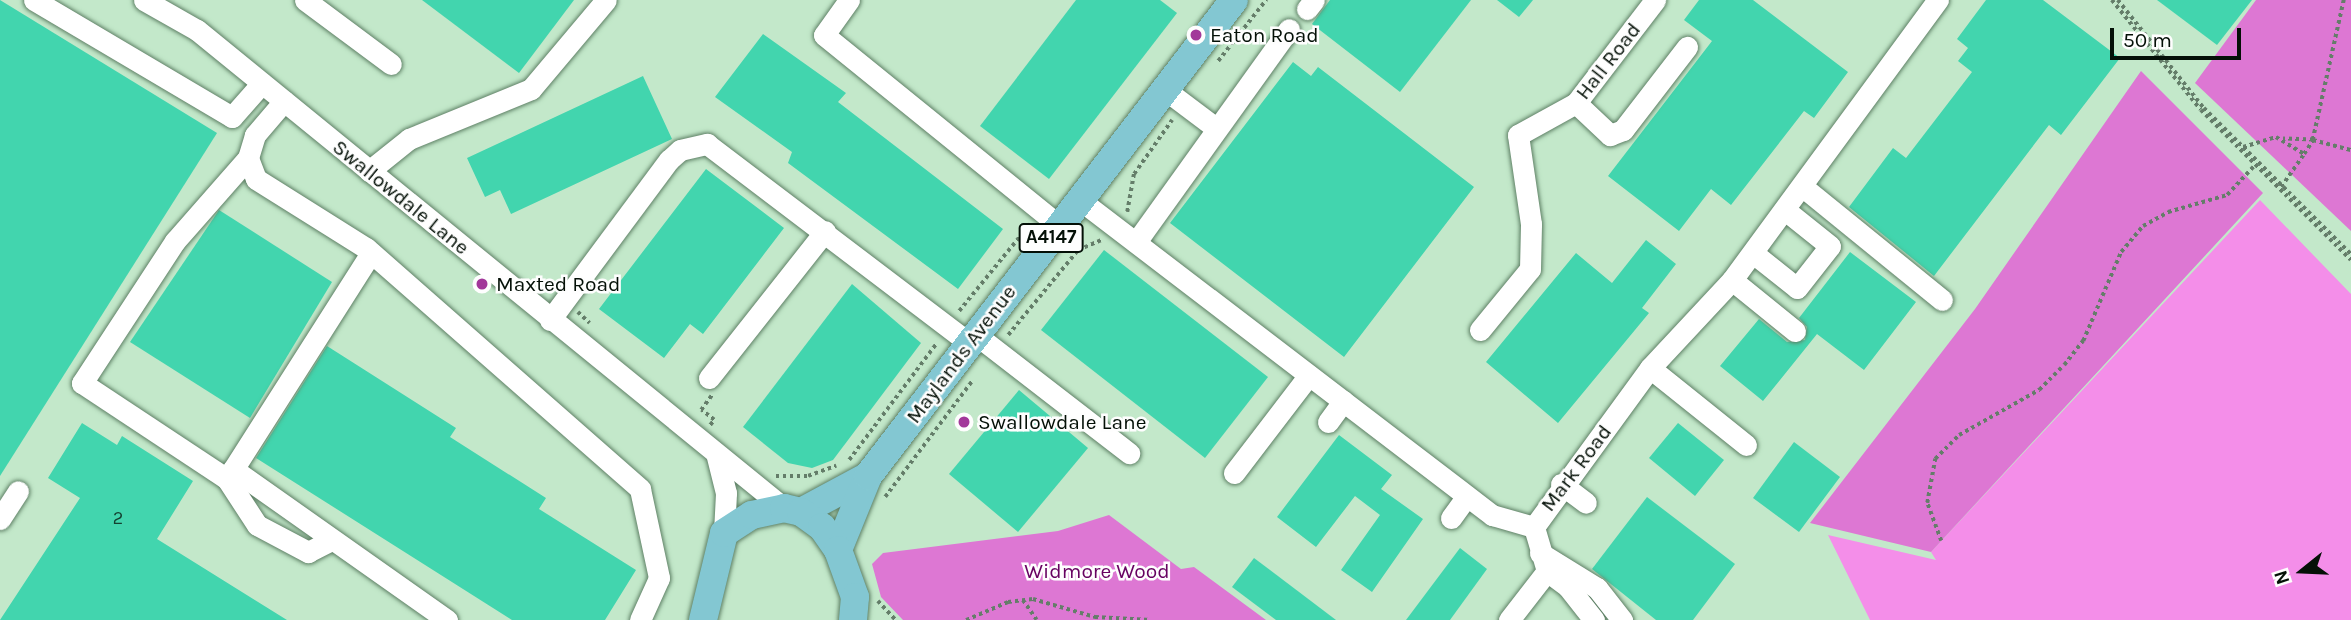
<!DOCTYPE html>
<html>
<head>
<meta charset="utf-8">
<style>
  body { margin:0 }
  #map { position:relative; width:2351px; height:620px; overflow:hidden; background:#c3e8ca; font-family:Karla,sans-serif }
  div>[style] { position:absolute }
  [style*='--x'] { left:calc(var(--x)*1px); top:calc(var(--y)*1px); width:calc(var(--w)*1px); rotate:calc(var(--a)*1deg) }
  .green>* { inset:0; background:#f48ee9 }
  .forest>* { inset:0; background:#dd77d3 }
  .building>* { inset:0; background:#42d5ae }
  .path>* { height:3.5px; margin-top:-1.75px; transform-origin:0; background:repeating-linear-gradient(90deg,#647d69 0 3.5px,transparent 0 7px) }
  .roads { filter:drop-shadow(0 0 2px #5e8065) drop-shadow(0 0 2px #5e8065) }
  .minor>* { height:21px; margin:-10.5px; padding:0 10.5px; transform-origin:10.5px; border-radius:10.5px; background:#fff }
  .major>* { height:28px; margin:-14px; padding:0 14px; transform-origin:14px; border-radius:14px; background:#83c7d2 }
  .dots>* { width:19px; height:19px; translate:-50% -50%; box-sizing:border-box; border:4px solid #fefefe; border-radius:50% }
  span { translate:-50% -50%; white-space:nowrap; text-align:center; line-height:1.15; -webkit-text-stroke:5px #fefefe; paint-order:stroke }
  .number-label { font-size:18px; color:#144131 }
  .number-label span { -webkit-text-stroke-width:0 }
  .shield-label span { padding:2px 5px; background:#fefefe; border:2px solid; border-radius:5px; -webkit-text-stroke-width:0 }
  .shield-label { font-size:19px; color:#041007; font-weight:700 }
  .poi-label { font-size:21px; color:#041007 }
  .left { translate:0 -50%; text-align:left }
  .street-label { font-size:21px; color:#041007 }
  .park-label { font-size:21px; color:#670261 }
  .north { position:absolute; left:2267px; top:536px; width:70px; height:70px; -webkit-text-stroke:5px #fefefe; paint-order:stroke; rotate:252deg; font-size:19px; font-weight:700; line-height:28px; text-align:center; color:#041007 }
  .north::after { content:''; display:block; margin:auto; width:24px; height:32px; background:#041007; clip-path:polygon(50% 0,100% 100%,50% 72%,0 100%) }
  .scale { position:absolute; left:2110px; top:28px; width:131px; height:32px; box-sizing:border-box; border:4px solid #041007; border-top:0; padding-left:9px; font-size:21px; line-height:24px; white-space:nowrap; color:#041007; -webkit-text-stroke:5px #fefefe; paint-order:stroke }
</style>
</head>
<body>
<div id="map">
  <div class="green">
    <i style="clip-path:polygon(2260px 200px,2351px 294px,2351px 620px,1870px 620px,1828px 535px,1936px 560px,1931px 552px)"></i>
  </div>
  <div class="forest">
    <i style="clip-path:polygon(2256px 0,2351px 0,2351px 231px,2195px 83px)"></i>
    <i style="clip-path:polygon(2141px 71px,2263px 193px,1931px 552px,1810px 523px,1975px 309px)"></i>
    <i style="clip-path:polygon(1109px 515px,1181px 569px,1194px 567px,1266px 620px,903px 620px,881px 597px,872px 564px,883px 553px,1058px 531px)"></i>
  </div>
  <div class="building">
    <i style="clip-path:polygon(0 0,217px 133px,0 476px)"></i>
    <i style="clip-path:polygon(422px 0,574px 0,519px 73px)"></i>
    <i style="clip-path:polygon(1076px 0,1160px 0,1177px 13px,1049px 179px,980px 126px)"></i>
    <i style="clip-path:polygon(1330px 0,1471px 0,1400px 92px,1312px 24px)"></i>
    <i style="clip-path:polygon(1497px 0,1533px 0,1519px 17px)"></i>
    <i style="clip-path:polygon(1699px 0,1753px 0,1848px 72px,1814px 118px,1804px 111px,1731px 205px,1711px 189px,1679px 231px,1608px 176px,1712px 41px,1684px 20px)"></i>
    <i style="clip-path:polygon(1986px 0,2043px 0,2120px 58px,2061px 135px,2049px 125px,1934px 276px,1849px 207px,1893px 148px,1906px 158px,1972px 72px,1958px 61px,1968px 48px,1957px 39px)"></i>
    <i style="clip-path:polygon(2157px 0,2252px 0,2217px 45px)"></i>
    <i style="clip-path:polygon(763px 34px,846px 93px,838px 102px,1003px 229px,958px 289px,788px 163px,792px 152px,715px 97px)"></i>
    <i style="clip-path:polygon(1293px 62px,1311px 76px,1318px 67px,1474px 187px,1344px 357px,1170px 223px)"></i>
    <i style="clip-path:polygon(643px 76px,672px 139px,511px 214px,500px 190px,485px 197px,467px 158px)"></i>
    <i style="clip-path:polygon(706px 169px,784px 228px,703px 334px,690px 324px,664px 358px,599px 309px)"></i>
    <i style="clip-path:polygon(219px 210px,332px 282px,250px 418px,130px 342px)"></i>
    <i style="clip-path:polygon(1646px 240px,1676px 264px,1642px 308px,1649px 313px,1558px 423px,1486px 362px,1576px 253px,1612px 283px)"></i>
    <i style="clip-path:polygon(1104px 250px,1268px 377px,1205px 458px,1041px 330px)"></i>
    <i style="clip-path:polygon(1850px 252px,1916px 302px,1864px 370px,1817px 334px,1763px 401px,1720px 366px,1759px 319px,1787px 342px,1805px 340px,1807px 327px,1799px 318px)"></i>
    <i style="clip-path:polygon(852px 284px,921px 343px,833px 460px,812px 468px,788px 463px,743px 427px)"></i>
    <i style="clip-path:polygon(327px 346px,456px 428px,450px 437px,546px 498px,539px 509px,636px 570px,605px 620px,512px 620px,256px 458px)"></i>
    <i style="clip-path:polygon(1019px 390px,1088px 448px,1018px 532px,949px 474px)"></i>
    <i style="clip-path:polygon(82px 423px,117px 445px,122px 436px,193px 481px,157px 539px,287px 620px,0 620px,80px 498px,48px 478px)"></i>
    <i style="clip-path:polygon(1678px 423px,1724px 460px,1695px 496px,1649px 458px)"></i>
    <i style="clip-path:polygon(1339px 435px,1392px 475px,1381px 489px,1423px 519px,1372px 592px,1341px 570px,1380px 515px,1355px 496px,1316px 547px,1277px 517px)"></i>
    <i style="clip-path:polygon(1794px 442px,1840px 477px,1799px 532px,1753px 498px)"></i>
    <i style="clip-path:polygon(1647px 497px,1735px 564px,1693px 620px,1656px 620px,1592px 569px)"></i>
    <i style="clip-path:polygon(1460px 548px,1487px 569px,1450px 620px,1406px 620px)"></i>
    <i style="clip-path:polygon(1254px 558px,1336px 620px,1276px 620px,1232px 587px)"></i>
  </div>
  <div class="path">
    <i style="--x:2112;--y:0;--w:141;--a:51"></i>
    <i style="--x:2201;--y:110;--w:212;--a:45"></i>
    <i style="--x:2118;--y:0;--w:138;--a:51.5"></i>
    <i style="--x:2204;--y:108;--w:207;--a:44.8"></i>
    <i style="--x:2344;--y:0;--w:143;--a:102.5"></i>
    <i style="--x:2313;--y:140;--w:39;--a:15"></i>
    <i style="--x:1218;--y:61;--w:78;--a:-51.8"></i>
    <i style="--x:2243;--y:147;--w:34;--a:-17"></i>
    <i style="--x:2276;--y:137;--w:33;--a:31"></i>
    <i style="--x:2304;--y:154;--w:17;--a:-57"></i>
    <i style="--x:2313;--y:140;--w:30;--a:-178"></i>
    <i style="--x:2281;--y:187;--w:40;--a:-55.1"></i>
    <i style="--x:1127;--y:212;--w:39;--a:-80"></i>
    <i style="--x:1134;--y:174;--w:66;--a:-54.9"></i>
    <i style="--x:959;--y:311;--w:112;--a:-50.8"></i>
    <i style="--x:578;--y:312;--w:16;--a:43"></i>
    <i style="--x:1008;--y:335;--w:110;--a:-50.5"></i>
    <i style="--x:1078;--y:250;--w:25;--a:-23"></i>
    <i style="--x:710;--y:425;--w:6;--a:-51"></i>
    <i style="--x:714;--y:420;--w:16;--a:-142"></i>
    <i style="--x:701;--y:410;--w:19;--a:-54"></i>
    <i style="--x:849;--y:460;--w:146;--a:-53.1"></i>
    <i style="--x:776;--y:476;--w:32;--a:0"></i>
    <i style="--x:808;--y:476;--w:30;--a:-20"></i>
    <i style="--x:885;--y:497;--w:146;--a:-53.1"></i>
    <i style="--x:1941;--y:541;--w:40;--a:-110.2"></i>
    <i style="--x:1927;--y:503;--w:45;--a:-79.7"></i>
    <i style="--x:1935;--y:459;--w:34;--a:-45"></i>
    <i style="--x:1959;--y:435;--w:92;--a:-29.4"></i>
    <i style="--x:2039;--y:390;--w:35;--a:-45"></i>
    <i style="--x:2064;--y:365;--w:31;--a:-52"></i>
    <i style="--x:2083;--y:341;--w:97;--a:-66.9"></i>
    <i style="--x:2121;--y:252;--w:34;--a:-50"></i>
    <i style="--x:2143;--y:226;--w:29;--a:-29"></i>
    <i style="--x:2168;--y:212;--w:61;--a:-16.1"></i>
    <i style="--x:2227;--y:195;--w:41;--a:-47"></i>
    <i style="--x:1023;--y:600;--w:24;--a:55"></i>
    <i style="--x:878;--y:601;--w:26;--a:47"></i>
    <i style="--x:966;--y:620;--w:46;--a:-23.2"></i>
    <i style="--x:1008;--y:602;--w:25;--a:-7"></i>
    <i style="--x:1033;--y:599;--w:65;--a:16.2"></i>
    <i style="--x:1095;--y:617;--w:56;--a:3.1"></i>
  </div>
  <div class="roads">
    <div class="minor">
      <i style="--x:34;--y:0;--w:230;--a:30.6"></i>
      <i style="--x:232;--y:117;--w:45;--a:-48.6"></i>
      <i style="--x:144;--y:0;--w:61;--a:29.5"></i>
      <i style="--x:197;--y:30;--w:757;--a:39.16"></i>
      <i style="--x:305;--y:0;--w:107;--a:36.7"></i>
      <i style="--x:849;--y:0;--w:43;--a:125.5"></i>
      <i style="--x:824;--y:35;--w:304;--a:39"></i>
      <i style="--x:1307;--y:9;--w:11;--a:-52"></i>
      <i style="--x:1164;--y:89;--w:65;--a:36.9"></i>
      <i style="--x:284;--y:101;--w:45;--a:130.5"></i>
      <i style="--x:255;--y:135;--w:24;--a:107"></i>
      <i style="--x:248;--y:158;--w:22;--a:69"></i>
      <i style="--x:256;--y:179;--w:130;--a:32.1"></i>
      <i style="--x:366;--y:248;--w:365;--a:41.3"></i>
      <i style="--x:640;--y:489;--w:91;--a:77.9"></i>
      <i style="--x:659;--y:578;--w:46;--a:114.3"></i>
      <i style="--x:1576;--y:103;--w:47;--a:43.3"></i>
      <i style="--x:1610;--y:135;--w:14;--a:-21"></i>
      <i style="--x:1623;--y:130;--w:105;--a:-52.4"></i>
      <i style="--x:248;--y:158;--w:111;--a:131.3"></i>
      <i style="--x:175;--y:241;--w:170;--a:123.2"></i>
      <i style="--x:82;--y:383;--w:174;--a:33.5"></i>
      <i style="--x:227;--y:479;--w:55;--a:56.9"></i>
      <i style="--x:257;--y:525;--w:58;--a:27.9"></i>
      <i style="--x:308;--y:552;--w:27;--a:-27"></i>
      <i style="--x:369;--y:171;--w:51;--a:-38.7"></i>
      <i style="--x:409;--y:139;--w:132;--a:-22.3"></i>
      <i style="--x:531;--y:89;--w:116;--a:-49.9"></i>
      <i style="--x:1803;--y:187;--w:179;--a:39.1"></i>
      <i style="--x:1080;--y:200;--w:519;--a:37.4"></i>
      <i style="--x:1492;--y:515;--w:44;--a:15.9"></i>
      <i style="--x:1534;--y:527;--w:197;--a:-53.9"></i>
      <i style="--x:1650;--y:368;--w:120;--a:-47"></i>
      <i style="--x:1732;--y:280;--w:348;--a:-53.7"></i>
      <i style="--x:1136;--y:242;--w:262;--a:-54.3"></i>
      <i style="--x:1753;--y:253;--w:56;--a:38.5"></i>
      <i style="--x:1797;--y:288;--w:53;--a:-51.8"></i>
      <i style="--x:1830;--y:246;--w:58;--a:-141.3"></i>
      <i style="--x:1732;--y:280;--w:81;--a:39"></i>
      <i style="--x:550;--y:320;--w:199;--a:-53.4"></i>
      <i style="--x:669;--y:160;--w:15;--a:-42"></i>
      <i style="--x:680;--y:150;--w:28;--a:-13"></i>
      <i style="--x:707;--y:144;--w:328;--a:37.2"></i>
      <i style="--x:1480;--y:330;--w:79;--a:-50.7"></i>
      <i style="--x:1530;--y:269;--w:45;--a:-88.7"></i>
      <i style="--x:1531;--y:224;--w:90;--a:-98.3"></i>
      <i style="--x:1518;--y:135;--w:66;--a:-28.9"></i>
      <i style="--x:1576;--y:103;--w:130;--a:-52.5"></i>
      <i style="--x:975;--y:334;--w:195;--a:37.7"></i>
      <i style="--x:1650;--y:368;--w:123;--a:38.7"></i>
      <i style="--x:709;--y:378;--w:187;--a:-51.7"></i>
      <i style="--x:1328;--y:422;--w:26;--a:-54"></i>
      <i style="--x:717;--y:457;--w:37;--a:76"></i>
      <i style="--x:726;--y:493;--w:40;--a:92.9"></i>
      <i style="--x:233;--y:469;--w:262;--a:35.2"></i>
      <i style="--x:1234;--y:473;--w:123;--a:-52.6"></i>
      <i style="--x:227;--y:479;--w:268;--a:-57.5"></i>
      <i style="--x:1561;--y:484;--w:31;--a:37"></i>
      <i style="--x:1451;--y:518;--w:27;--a:-54"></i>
      <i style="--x:0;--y:519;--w:33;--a:-57"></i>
      <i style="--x:1540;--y:553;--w:67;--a:31.6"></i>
      <i style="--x:1597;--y:588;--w:41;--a:52"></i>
      <i style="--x:1547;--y:571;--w:26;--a:37"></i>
      <i style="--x:1568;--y:587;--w:42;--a:51.8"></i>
      <i style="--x:1509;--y:620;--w:62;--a:-52.2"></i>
      <i style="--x:1547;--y:571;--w:46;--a:-106.5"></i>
    </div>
    <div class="major">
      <i style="--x:801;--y:512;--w:76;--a:-28.2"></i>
      <i style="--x:838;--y:550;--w:80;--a:-67.9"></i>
      <i style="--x:868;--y:476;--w:600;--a:-52.44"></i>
      <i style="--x:703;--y:620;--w:89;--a:-76.4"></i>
      <i style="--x:724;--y:533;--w:33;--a:-33"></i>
      <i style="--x:752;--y:515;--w:33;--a:-12"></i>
      <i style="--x:784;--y:508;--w:17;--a:13"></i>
      <i style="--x:801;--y:512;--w:26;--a:36"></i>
      <i style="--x:822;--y:527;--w:28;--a:55"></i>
      <i style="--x:838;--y:550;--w:50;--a:70.1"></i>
      <i style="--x:855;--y:597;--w:23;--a:95"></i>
    </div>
  </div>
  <div class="dots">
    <i style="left:1196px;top:35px;background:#a2389a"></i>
    <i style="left:482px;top:284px;background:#a2389a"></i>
    <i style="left:964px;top:422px;background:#a2389a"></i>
  </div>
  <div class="number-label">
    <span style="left:118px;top:518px">2</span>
  </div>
  <div class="shield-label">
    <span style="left:1051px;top:238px">A4147</span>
  </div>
  <div class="poi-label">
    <span class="left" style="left:1210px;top:35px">Eaton Road</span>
    <span class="left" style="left:496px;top:284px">Maxted Road</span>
    <span class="left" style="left:978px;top:422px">Swallowdale Lane</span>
  </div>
  <div class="street-label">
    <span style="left:1608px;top:61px;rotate:-52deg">Hall Road</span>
    <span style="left:401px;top:197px;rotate:39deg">Swallowdale Lane</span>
    <span style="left:961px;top:354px;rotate:-53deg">Maylands Avenue</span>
    <span style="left:1576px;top:468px;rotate:-53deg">Mark Road</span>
  </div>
  <div class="park-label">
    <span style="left:1097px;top:571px">Widmore Wood</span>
  </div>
  <div class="north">N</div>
  <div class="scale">50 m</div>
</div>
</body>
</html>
